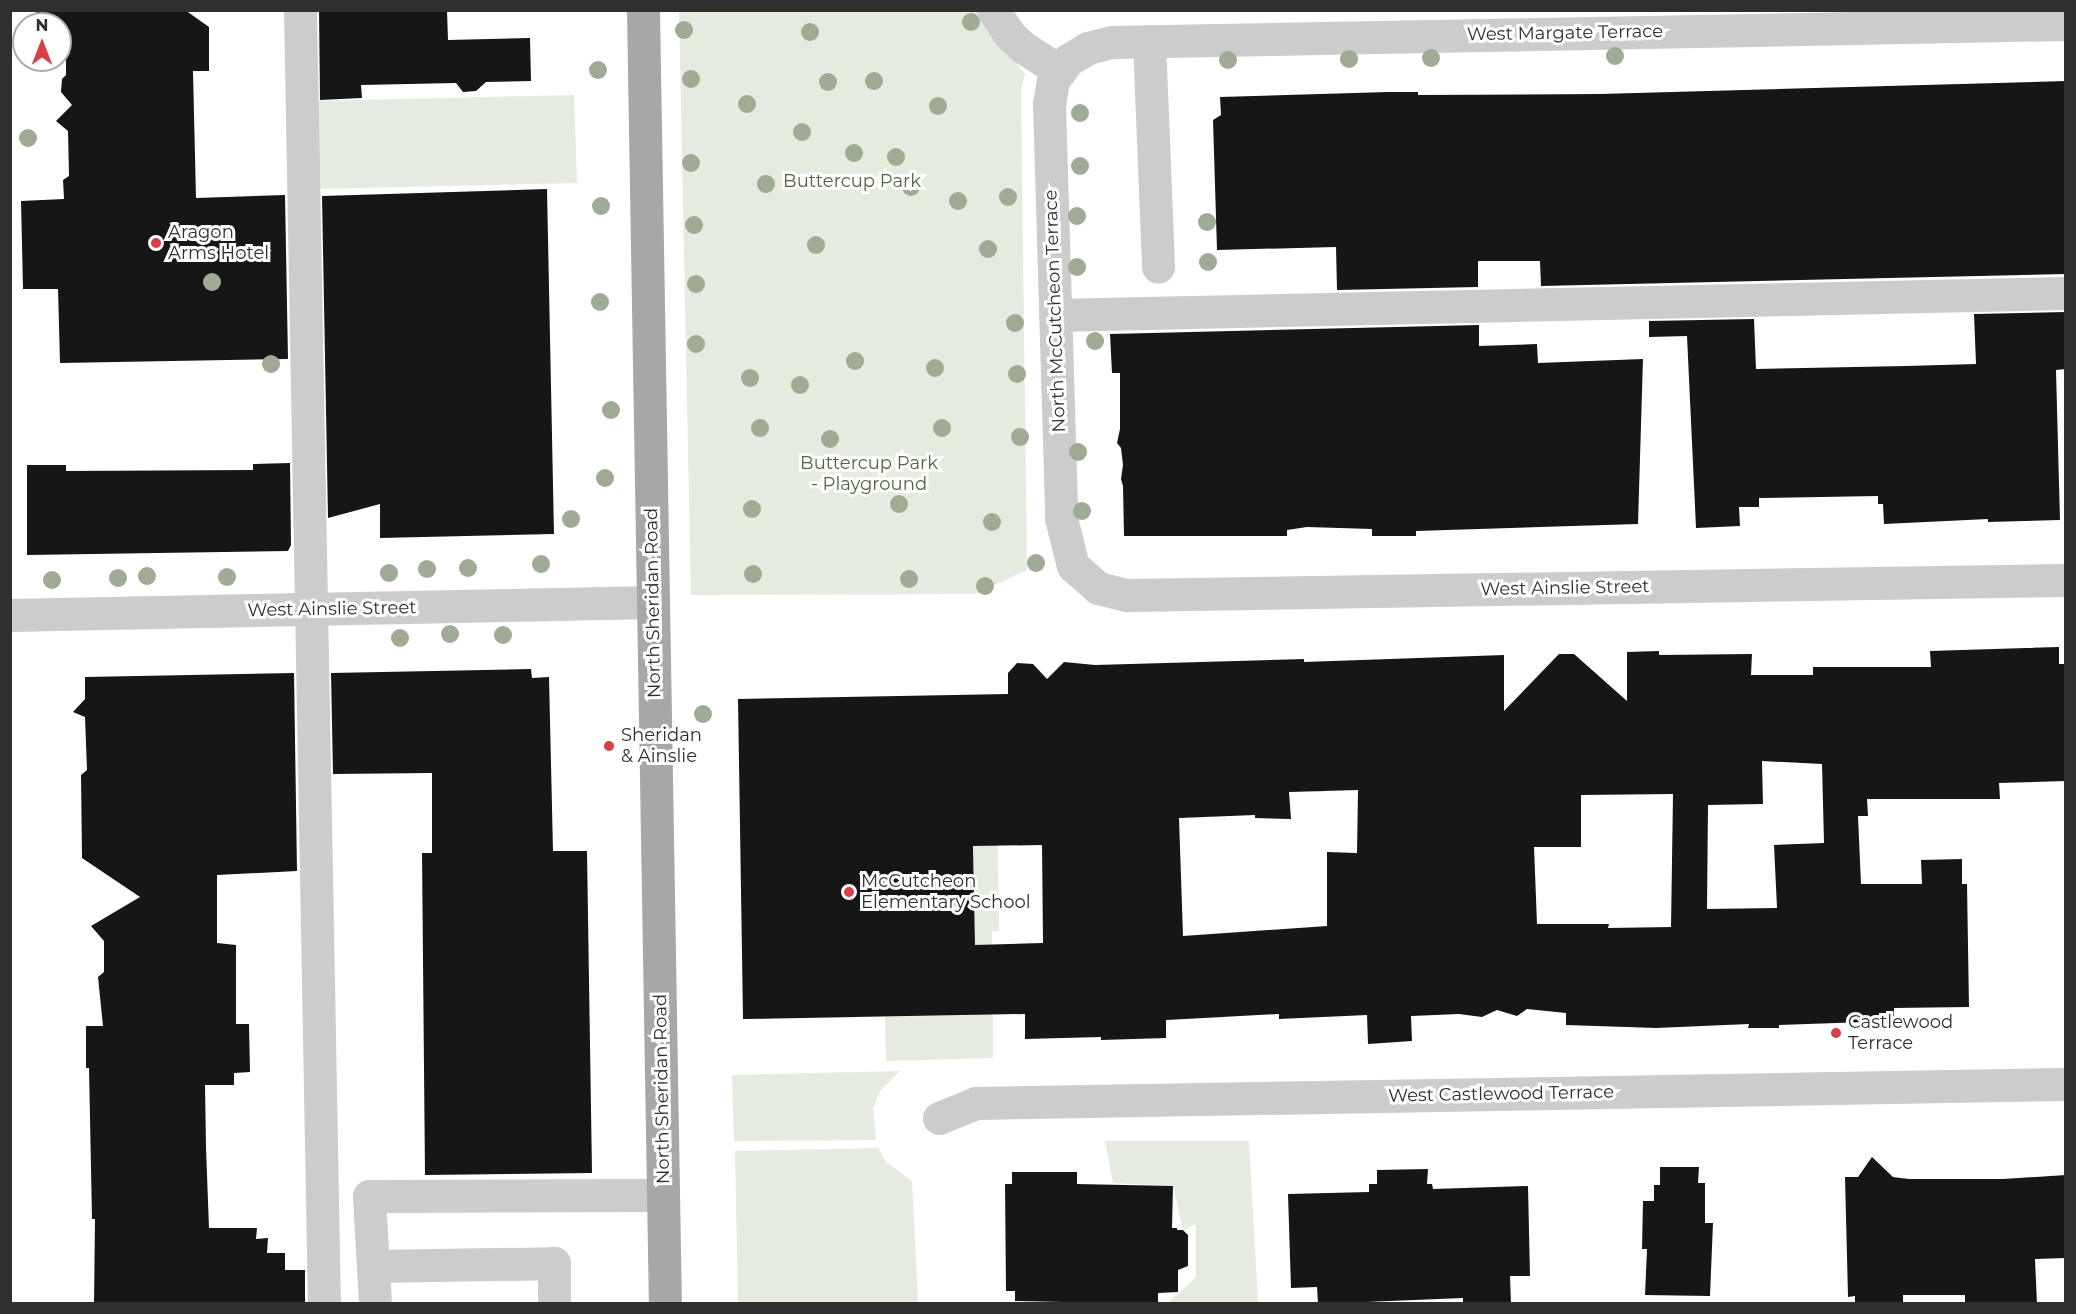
<!DOCTYPE html>
<html>
<head>
<meta charset="utf-8">
<style>
  body { margin:0 }
  #map { position:relative; width:2076px; height:1314px; overflow:hidden; background:#fff; font-family:Montserrat,sans-serif }
  div>[style] { position:absolute }
  [style*='--x'] { left:calc(var(--x)*1px); top:calc(var(--y)*1px); width:calc(var(--w)*1px); rotate:calc(var(--a)*1deg) }
  .green>* { inset:0; background:#e5ebde }
  .building>* { inset:0; background:#161616 }
  .minor>* { height:33px; margin:-16.5px; padding:0 16.5px; transform-origin:16.5px; border-radius:16.5px; background:#ccc }
  .major>* { height:33px; margin:-16.5px; padding:0 16.5px; transform-origin:16.5px; border-radius:16.5px; background:#a7a7a7 }
  .trees>* { width:18px; height:18px; margin:-9px; border-radius:50%; background:#a0ab95 }
  .dots>* { width:16px; height:16px; translate:-50% -50%; box-sizing:border-box; border:3px solid #fff; border-radius:50% }
  span { translate:-50% -50%; white-space:nowrap; text-align:center; line-height:1.15; -webkit-text-stroke:6px #fff; paint-order:stroke }
  .street-label { font-size:18px; color:#2f2f2f }
  .park-label { font-size:18px; color:#52673f }
  .poi-label { font-size:18px; color:#2f2f2f }
  .left { translate:0 -50%; text-align:left }
  .frame { position:absolute; inset:0; border:12px solid #2f2f2f; pointer-events:none }
  .north { position:absolute; left:12px; top:12px; width:60px; height:60px; box-sizing:border-box; background:#fff; border:2px solid #acacac; border-radius:50%; rotate:0deg; font-size:16px; font-weight:700; line-height:24px; text-align:center; color:#2f2f2f }
  .north::after { content:''; display:block; margin:auto; width:21px; height:27px; background:#d93e49; clip-path:polygon(50% 0,100% 100%,50% 72%,0 100%) }
</style>
</head>
<body>
<div id="map">
  <div class="green">
    <i style="clip-path:polygon(679px 11px,977px 11px,984px 25px,1025px 74px,1021px 91px,1027px 570px,975px 594px,691px 595px)"></i>
    <i style="clip-path:polygon(574px 95px,577px 183px,313px 189px,312px 101px)"></i>
    <i style="clip-path:polygon(973px 800px,997px 800px,999px 931px,992px 931px,993px 1058px,886px 1061px,885px 1017px,976px 1015px)"></i>
    <i style="clip-path:polygon(900px 1071px,880px 1091px,873px 1109px,876px 1140px,734px 1141px,732px 1075px)"></i>
    <i style="clip-path:polygon(1105px 1141px,1249px 1141px,1258px 1303px,1168px 1303px,1196px 1277px,1196px 1224px,1183px 1230px,1173px 1186px,1113px 1183px)"></i>
    <i style="clip-path:polygon(878px 1148px,887px 1163px,912px 1181px,918px 1303px,738px 1303px,735px 1151px)"></i>
  </div>
  <div class="building">
    <i style="clip-path:polygon(33px 10px,185px 10px,209px 27px,209px 71px,193px 71px,196px 198px,285px 195px,288px 359px,60px 363px,58px 289px,23px 289px,21px 201px,64px 199px,63px 180px,69px 176px,68px 131px,56px 121px,72px 105px,61px 92px,62px 79px,66px 75px,66px 35px,60px 31px,60px 24px,51px 24px)"></i>
    <i style="clip-path:polygon(319px 10px,447px 10px,448px 40px,530px 38px,531px 81px,486px 82px,476px 91px,463px 92px,456px 83px,361px 85px,362px 98px,320px 100px)"></i>
    <i style="clip-path:polygon(2066px 81px,2066px 274px,1541px 286px,1540px 261px,1478px 261px,1478px 287px,1337px 290px,1336px 247px,1217px 250px,1213px 120px,1221px 115px,1220px 97px,1388px 92px,1418px 92px,1418px 95px,1600px 94px)"></i>
    <i style="clip-path:polygon(547px 189px,554px 534px,380px 538px,380px 504px,328px 518px,322px 196px)"></i>
    <i style="clip-path:polygon(2066px 312px,2066px 369px,2056px 370px,2060px 520px,1988px 522px,1988px 519px,1884px 524px,1883px 504px,1878px 504px,1878px 496px,1759px 498px,1759px 507px,1739px 507px,1740px 526px,1696px 528px,1687px 336px,1649px 337px,1649px 321px,1754px 319px,1756px 369px,1906px 366px,1976px 364px,1974px 314px)"></i>
    <i style="clip-path:polygon(1479px 325px,1479px 346px,1537px 344px,1538px 363px,1643px 359px,1638px 524px,1416px 531px,1416px 536px,1372px 536px,1372px 529px,1307px 527px,1287px 530px,1287px 536px,1124px 536px,1123px 486px,1121px 479px,1123px 465px,1121px 448px,1117px 443px,1120px 429px,1120px 373px,1112px 373px,1110px 334px)"></i>
    <i style="clip-path:polygon(290px 463px,291px 545px,288px 551px,27px 555px,27px 465px,66px 465px,66px 471px,253px 470px,253px 464px)"></i>
    <i style="clip-path:polygon(evenodd,2059px 647px,2059px 664px,2066px 664px,2066px 781px,1999px 783px,2000px 799px,1867px 799px,1868px 816px,1858px 816px,1861px 884px,1922px 884px,1921px 860px,1962px 859px,1962px 884px,1967px 884px,1969px 1007px,1894px 1008px,1894px 1021px,1779px 1025px,1779px 1028px,1748px 1028px,1749px 1024px,1656px 1028px,1566px 1025px,1566px 1013px,1527px 1009px,1517px 1016px,1497px 1010px,1482px 1017px,1459px 1014px,1411px 1016px,1412px 1041px,1368px 1044px,1367px 1015px,1279px 1019px,1279px 1014px,1166px 1020px,1166px 1038px,1101px 1040px,1101px 1037px,1025px 1039px,1025px 1014px,743px 1019px,738px 699px,1008px 694px,1008px 673px,1017px 663px,1033px 664px,1047px 679px,1064px 662px,1095px 665px,1304px 659px,1304px 662px,1504px 655px,1504px 711px,1559px 654px,1574px 654px,1627px 701px,1627px 652px,1659px 651px,1659px 655px,1752px 654px,1751px 675px,1813px 675px,1813px 667px,1931px 667px,1930px 651px,2059px 647px,1762px 761px,1822px 764px,1824px 843px,1774px 845px,1777px 908px,1707px 909px,1708px 805px,1763px 804px,1762px 761px,2059px 647px,1358px 790px,1357px 853px,1327px 852px,1327px 926px,1183px 936px,1179px 818px,1255px 815px,1255px 818px,1291px 819px,1289px 792px,1358px 790px,2059px 647px,1673px 794px,1671px 927px,1608px 928px,1609px 924px,1537px 924px,1534px 847px,1581px 847px,1581px 795px,1673px 794px,2059px 647px,1042px 845px,1043px 943px,975px 945px,973px 846px,1042px 845px)"></i>
    <i style="clip-path:polygon(531px 669px,532px 678px,549px 677px,553px 851px,587px 851px,592px 1173px,425px 1175px,422px 853px,432px 853px,432px 773px,333px 774px,331px 673px)"></i>
    <i style="clip-path:polygon(294px 673px,297px 871px,217px 875px,217px 943px,236px 945px,236px 1024px,249px 1024px,250px 1072px,234px 1073px,234px 1085px,205px 1085px,206px 1148px,209px 1228px,257px 1228px,256px 1239px,268px 1238px,267px 1253px,285px 1253px,285px 1270px,305px 1270px,305px 1304px,94px 1304px,95px 1219px,92px 1219px,89px 1068px,86px 1068px,86px 1026px,103px 1026px,98px 977px,104px 972px,104px 941px,91px 926px,140px 897px,82px 858px,81px 775px,87px 770px,85px 717px,73px 712px,85px 699px,85px 677px)"></i>
    <i style="clip-path:polygon(1872px 1157px,1893px 1177px,1909px 1179px,2003px 1179px,2066px 1175px,2066px 1258px,2035px 1259px,2037px 1304px,1965px 1304px,1965px 1295px,1903px 1295px,1903px 1304px,1855px 1304px,1855px 1296px,1848px 1297px,1845px 1177px,1858px 1177px)"></i>
    <i style="clip-path:polygon(1660px 1167px,1699px 1167px,1698px 1183px,1705px 1183px,1705px 1223px,1713px 1223px,1710px 1296px,1645px 1295px,1647px 1249px,1642px 1249px,1643px 1201px,1654px 1201px,1654px 1185px,1660px 1185px)"></i>
    <i style="clip-path:polygon(1428px 1169px,1427px 1184px,1432px 1184px,1433px 1189px,1528px 1186px,1530px 1276px,1510px 1276px,1511px 1304px,1463px 1304px,1463px 1298px,1318px 1304px,1317px 1287px,1291px 1288px,1288px 1194px,1369px 1192px,1369px 1184px,1377px 1184px,1377px 1170px)"></i>
    <i style="clip-path:polygon(1012px 1172px,1077px 1172px,1077px 1184px,1173px 1186px,1172px 1228px,1177px 1228px,1177px 1230px,1183px 1230px,1188px 1235px,1188px 1266px,1178px 1270px,1178px 1292px,1158px 1293px,1158px 1304px,1015px 1301px,1015px 1291px,1006px 1291px,1005px 1184px,1012px 1184px)"></i>
  </div>
  <div class="minor">
    <i style="--x:300;--y:10;--w:1294;--a:88.94"></i>
    <i style="--x:993;--y:10;--w:30;--a:56"></i>
    <i style="--x:1010;--y:35;--w:19;--a:43"></i>
    <i style="--x:1024;--y:48;--w:43;--a:32.6"></i>
    <i style="--x:2066;--y:24;--w:954;--a:178.92"></i>
    <i style="--x:1112;--y:42;--w:25;--a:166"></i>
    <i style="--x:1088;--y:48;--w:23;--a:149"></i>
    <i style="--x:1068;--y:60;--w:25;--a:127"></i>
    <i style="--x:1053;--y:80;--w:24;--a:99"></i>
    <i style="--x:1049;--y:104;--w:414;--a:88.3"></i>
    <i style="--x:1061;--y:518;--w:49;--a:76"></i>
    <i style="--x:1073;--y:566;--w:33;--a:41"></i>
    <i style="--x:1098;--y:588;--w:30;--a:14"></i>
    <i style="--x:1127;--y:595;--w:939;--a:-0.92"></i>
    <i style="--x:1149;--y:41;--w:226;--a:87.7"></i>
    <i style="--x:1055;--y:315;--w:1011;--a:-1.25"></i>
    <i style="--x:10;--y:615;--w:643;--a:-1.16"></i>
    <i style="--x:939;--y:1118;--w:40;--a:-22"></i>
    <i style="--x:976;--y:1103;--w:1090;--a:-1"></i>
    <i style="--x:373;--y:1266;--w:181;--a:-0.9"></i>
    <i style="--x:554;--y:1263;--w:41;--a:90"></i>
    <i style="--x:375;--y:1304;--w:108;--a:-93.2"></i>
    <i style="--x:369;--y:1196;--w:294;--a:-0.2"></i>
  </div>
  <div class="major">
    <i style="--x:643;--y:10;--w:1294;--a:89.03"></i>
  </div>
  <div class="trees">
    <i style="left:971px;top:22px"></i>
    <i style="left:684px;top:30px"></i>
    <i style="left:810px;top:32px"></i>
    <i style="left:1615px;top:56px"></i>
    <i style="left:1431px;top:58px"></i>
    <i style="left:1349px;top:59px"></i>
    <i style="left:1228px;top:60px"></i>
    <i style="left:598px;top:70px"></i>
    <i style="left:691px;top:79px"></i>
    <i style="left:874px;top:81px"></i>
    <i style="left:828px;top:82px"></i>
    <i style="left:747px;top:104px"></i>
    <i style="left:938px;top:106px"></i>
    <i style="left:1080px;top:113px"></i>
    <i style="left:802px;top:132px"></i>
    <i style="left:28px;top:138px"></i>
    <i style="left:854px;top:153px"></i>
    <i style="left:896px;top:157px"></i>
    <i style="left:691px;top:163px"></i>
    <i style="left:1080px;top:166px"></i>
    <i style="left:766px;top:184px"></i>
    <i style="left:911px;top:187px"></i>
    <i style="left:1008px;top:197px"></i>
    <i style="left:958px;top:201px"></i>
    <i style="left:601px;top:206px"></i>
    <i style="left:1077px;top:216px"></i>
    <i style="left:1207px;top:222px"></i>
    <i style="left:694px;top:225px"></i>
    <i style="left:816px;top:245px"></i>
    <i style="left:988px;top:249px"></i>
    <i style="left:1208px;top:262px"></i>
    <i style="left:1077px;top:267px"></i>
    <i style="left:212px;top:282px"></i>
    <i style="left:696px;top:284px"></i>
    <i style="left:600px;top:302px"></i>
    <i style="left:1015px;top:323px"></i>
    <i style="left:1095px;top:341px"></i>
    <i style="left:696px;top:344px"></i>
    <i style="left:855px;top:361px"></i>
    <i style="left:271px;top:364px"></i>
    <i style="left:935px;top:368px"></i>
    <i style="left:1017px;top:374px"></i>
    <i style="left:750px;top:378px"></i>
    <i style="left:800px;top:385px"></i>
    <i style="left:611px;top:410px"></i>
    <i style="left:760px;top:428px"></i>
    <i style="left:942px;top:428px"></i>
    <i style="left:1020px;top:437px"></i>
    <i style="left:830px;top:439px"></i>
    <i style="left:1078px;top:452px"></i>
    <i style="left:605px;top:478px"></i>
    <i style="left:899px;top:504px"></i>
    <i style="left:752px;top:509px"></i>
    <i style="left:1082px;top:511px"></i>
    <i style="left:571px;top:519px"></i>
    <i style="left:992px;top:522px"></i>
    <i style="left:1036px;top:563px"></i>
    <i style="left:541px;top:564px"></i>
    <i style="left:468px;top:568px"></i>
    <i style="left:427px;top:569px"></i>
    <i style="left:389px;top:573px"></i>
    <i style="left:753px;top:574px"></i>
    <i style="left:147px;top:576px"></i>
    <i style="left:227px;top:577px"></i>
    <i style="left:118px;top:578px"></i>
    <i style="left:909px;top:579px"></i>
    <i style="left:52px;top:580px"></i>
    <i style="left:985px;top:586px"></i>
    <i style="left:450px;top:634px"></i>
    <i style="left:503px;top:635px"></i>
    <i style="left:400px;top:638px"></i>
    <i style="left:703px;top:714px"></i>
  </div>
  <div class="dots">
    <i style="left:156px;top:243px;background:#d93e49"></i>
    <i style="left:609px;top:746px;background:#d93e49"></i>
    <i style="left:849px;top:892px;background:#d93e49"></i>
    <i style="left:1836px;top:1033px;background:#d93e49"></i>
  </div>
  <div class="street-label">
    <span style="left:1565px;top:33px;rotate:-1deg">West Margate Terrace</span>
    <span style="left:1055px;top:311px;rotate:-92deg">North McCutcheon Terrace</span>
    <span style="left:1565px;top:588px;rotate:-1deg">West Ainslie Street</span>
    <span style="left:653px;top:603px;rotate:-91deg">North Sheridan Road</span>
    <span style="left:332px;top:609px;rotate:-1deg">West Ainslie Street</span>
    <span style="left:662px;top:1089px;rotate:-91deg">North Sheridan Road</span>
    <span style="left:1501px;top:1094px;rotate:-1deg">West Castlewood Terrace</span>
  </div>
  <div class="park-label">
    <span style="left:852px;top:181px">Buttercup Park</span>
    <span style="left:869px;top:474px">Buttercup Park<br>- Playground</span>
  </div>
  <div class="poi-label">
    <span class="left" style="left:168px;top:243px">Aragon<br>Arms Hotel</span>
    <span class="left" style="left:621px;top:746px">Sheridan<br>&amp; Ainslie</span>
    <span class="left" style="left:861px;top:892px">McCutcheon<br>Elementary School</span>
    <span class="left" style="left:1848px;top:1033px">Castlewood<br>Terrace</span>
  </div>
  <div class="frame"></div>
  <div class="north">N</div>
</div>
</body>
</html>
